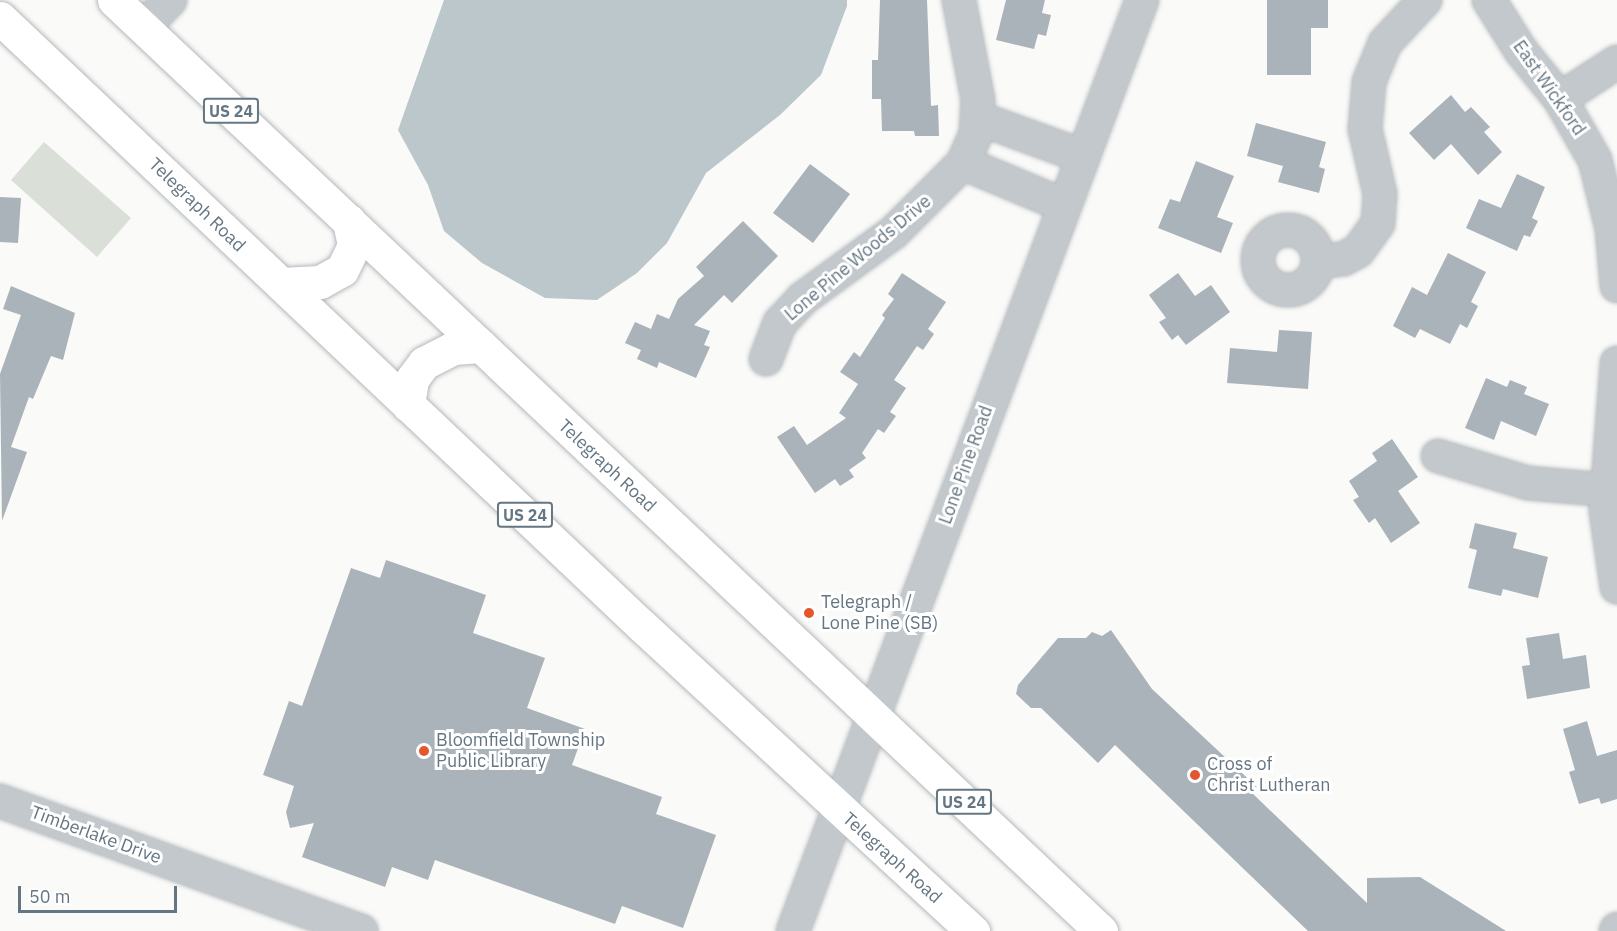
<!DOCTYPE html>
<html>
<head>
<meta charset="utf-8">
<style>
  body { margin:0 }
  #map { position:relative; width:1617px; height:931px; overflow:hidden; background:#fafaf8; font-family:"IBM Plex Sans",sans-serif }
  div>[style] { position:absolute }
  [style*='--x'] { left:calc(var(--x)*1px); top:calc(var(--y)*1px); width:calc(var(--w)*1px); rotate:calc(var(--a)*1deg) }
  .green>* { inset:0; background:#dadfd7 }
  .water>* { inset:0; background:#bbc7cb }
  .building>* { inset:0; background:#aab3b9 }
  .roads { filter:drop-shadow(0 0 2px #b4b9bd) drop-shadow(0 0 2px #b4b9bd) }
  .minor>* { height:32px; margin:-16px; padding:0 16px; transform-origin:16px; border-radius:16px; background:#c3c8cc }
  .minor>.ring { margin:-16px; padding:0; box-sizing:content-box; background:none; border:32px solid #c3c8cc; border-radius:50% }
  .highway>* { height:33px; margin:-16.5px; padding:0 16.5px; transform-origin:16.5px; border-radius:16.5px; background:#fff }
  .dots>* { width:16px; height:16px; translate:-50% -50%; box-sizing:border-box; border:3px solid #fff; border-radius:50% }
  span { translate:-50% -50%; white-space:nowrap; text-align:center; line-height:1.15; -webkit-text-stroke:6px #fff; paint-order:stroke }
  .shield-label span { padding:2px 4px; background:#fff; border:2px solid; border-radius:4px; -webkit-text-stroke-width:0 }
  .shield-label { font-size:16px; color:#657683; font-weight:700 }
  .street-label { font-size:18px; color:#657683 }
  .poi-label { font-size:18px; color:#657683 }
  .left { translate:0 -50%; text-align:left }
  .scale { position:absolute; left:18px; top:886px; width:159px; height:27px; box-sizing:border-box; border:3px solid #657683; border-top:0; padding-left:8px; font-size:18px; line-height:21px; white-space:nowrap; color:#657683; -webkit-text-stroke:4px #fff; paint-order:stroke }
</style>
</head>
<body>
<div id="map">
  <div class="green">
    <i style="clip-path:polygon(44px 142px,131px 218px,97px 257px,11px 180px)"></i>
  </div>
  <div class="water">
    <i style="clip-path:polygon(444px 0,847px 0,847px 6px,821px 75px,780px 115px,706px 173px,667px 243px,637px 273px,597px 300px,545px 298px,482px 263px,444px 231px,428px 185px,398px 130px)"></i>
  </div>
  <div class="building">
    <i style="clip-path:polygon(880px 0,927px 0,931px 106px,938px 105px,939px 136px,915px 136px,914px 131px,882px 131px,881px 99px,872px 99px,872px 60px,878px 60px)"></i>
    <i style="clip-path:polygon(1006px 0,1045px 0,1042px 13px,1051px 15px,1046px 36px,1038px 34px,1034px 49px,996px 40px)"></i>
    <i style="clip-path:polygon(1267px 0,1328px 0,1328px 28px,1311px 28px,1311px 75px,1267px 75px)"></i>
    <i style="clip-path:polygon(1451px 95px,1465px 112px,1471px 107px,1490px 127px,1484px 132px,1502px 152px,1478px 175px,1451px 144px,1434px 160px,1409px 133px)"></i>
    <i style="clip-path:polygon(1256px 123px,1326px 142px,1319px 167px,1325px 169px,1319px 193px,1278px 182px,1283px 166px,1247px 156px)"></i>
    <i style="clip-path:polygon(1196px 161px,1234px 176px,1217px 217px,1233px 223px,1221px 253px,1158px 228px,1170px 199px,1180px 202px)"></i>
    <i style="clip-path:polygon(810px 164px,850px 194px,813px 243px,773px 213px)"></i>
    <i style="clip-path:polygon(1517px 174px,1545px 187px,1532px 218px,1538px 221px,1530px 237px,1524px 235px,1517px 251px,1466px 228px,1479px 199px,1501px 208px)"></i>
    <i style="clip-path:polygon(0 197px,21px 198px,18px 243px,0 242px)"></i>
    <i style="clip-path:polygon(743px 221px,778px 256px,732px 303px,724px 295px,694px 325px,710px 331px,704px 345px,710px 347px,696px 378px,659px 362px,657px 368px,637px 359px,641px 350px,625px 343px,635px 322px,651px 329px,657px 314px,669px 319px,678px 299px,704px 276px,696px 267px)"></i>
    <i style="clip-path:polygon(1448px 253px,1486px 272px,1471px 302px,1478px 306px,1467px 328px,1460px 324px,1450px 344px,1420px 329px,1415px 338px,1393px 326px,1412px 287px,1427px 295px)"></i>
    <i style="clip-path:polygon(902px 273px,946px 302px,928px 329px,934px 334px,923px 350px,917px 346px,894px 380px,906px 388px,890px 412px,896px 416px,884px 433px,878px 429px,862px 453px,866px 458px,849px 470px,854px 477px,840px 486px,835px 479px,815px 493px,777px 437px,794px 426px,807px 445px,846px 418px,839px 413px,858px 384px,840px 372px,854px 352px,860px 357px,885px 318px,882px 315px,894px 299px,888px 294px)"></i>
    <i style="clip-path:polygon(1178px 273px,1195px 296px,1211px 285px,1230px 312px,1186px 345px,1178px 335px,1172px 340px,1159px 322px,1166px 318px,1149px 295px)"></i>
    <i style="clip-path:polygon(11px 286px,75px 313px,63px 360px,51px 356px,33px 399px,29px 397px,11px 447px,27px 452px,2px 521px,0 374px,21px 315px,3px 309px)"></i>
    <i style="clip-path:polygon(1279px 330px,1312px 332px,1308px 389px,1227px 383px,1230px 348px,1277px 352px)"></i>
    <i style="clip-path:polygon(1486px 378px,1507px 387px,1510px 380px,1527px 387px,1524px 394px,1549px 404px,1536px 436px,1501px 421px,1494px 440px,1465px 428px)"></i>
    <i style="clip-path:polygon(1392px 439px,1418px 477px,1398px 491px,1420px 523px,1391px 543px,1375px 518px,1369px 523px,1353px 500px,1359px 497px,1349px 481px,1377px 461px,1372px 453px)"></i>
    <i style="clip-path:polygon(1475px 523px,1517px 533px,1513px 548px,1548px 557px,1538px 598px,1503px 589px,1501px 596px,1468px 588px,1477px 550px,1469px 548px)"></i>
    <i style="clip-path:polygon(386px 560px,486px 595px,473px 633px,545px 658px,527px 708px,585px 729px,572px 765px,662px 797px,656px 814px,716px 835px,683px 928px,622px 906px,615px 924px,435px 860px,428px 880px,392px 867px,385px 887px,302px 857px,314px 823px,290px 828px,286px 812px,294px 786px,263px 775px,289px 701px,302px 706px,351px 568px,380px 578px)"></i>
    <i style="clip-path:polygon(1111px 630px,1152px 689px,1257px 787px,1252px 793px,1367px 903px,1367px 878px,1420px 877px,1506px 931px,1308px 931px,1115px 745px,1098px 763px,1041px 708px,1031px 708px,1016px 694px,1018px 685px,1058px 638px,1086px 638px,1092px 632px,1102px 636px)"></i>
    <i style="clip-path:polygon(1559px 633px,1563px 659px,1586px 655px,1590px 688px,1527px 699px,1522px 666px,1530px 665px,1526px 638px)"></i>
    <i style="clip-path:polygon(1587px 721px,1597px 756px,1617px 750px,1617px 799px,1601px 804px,1599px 798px,1579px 804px,1569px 772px,1575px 770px,1563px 729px)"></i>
  </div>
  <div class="roads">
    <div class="minor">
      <i style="--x:1489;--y:0;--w:60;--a:57.9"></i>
      <i style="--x:1521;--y:51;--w:62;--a:50.9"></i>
      <i style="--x:1560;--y:99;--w:70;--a:60.2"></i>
      <i style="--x:1595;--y:160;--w:70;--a:76"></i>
      <i style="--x:1612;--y:228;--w:58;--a:85.1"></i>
      <i style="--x:143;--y:28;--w:39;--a:-46"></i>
      <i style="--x:1560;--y:99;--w:68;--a:-33"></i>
      <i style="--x:978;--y:118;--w:111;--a:20.1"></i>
      <i style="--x:963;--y:163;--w:108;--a:22.8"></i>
      <i class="ring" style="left:1258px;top:230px;width:28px;height:28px"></i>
      <i style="--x:1318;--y:262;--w:25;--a:-7"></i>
      <i style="--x:1343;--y:259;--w:17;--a:-28"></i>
      <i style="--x:1358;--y:251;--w:34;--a:-54"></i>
      <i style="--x:1378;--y:223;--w:29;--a:-86"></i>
      <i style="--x:1380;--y:194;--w:67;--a:-103"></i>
      <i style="--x:1365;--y:129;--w:47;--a:-85.1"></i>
      <i style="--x:1369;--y:82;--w:42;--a:-67.7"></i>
      <i style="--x:1385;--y:43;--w:59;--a:-47.1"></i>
      <i style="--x:766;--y:359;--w:39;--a:-69"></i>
      <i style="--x:780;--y:323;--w:33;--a:-47"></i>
      <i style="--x:802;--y:299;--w:112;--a:-36"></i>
      <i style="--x:893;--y:233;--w:99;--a:-45"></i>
      <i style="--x:963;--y:163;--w:32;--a:-66"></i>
      <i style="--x:976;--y:134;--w:34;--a:-87"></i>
      <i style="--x:978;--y:100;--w:102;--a:-100.8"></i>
      <i style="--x:1617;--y:363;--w:148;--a:94.3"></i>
      <i style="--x:1606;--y:511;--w:77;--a:81.8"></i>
      <i style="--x:1438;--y:456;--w:94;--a:16.7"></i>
      <i style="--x:1528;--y:483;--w:78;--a:5.1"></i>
      <i style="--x:0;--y:801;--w:384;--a:19.8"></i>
      <i style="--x:793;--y:931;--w:994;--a:-69.45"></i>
      <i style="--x:1616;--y:931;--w:2;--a:-63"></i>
    </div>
    <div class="highway">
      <i style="--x:114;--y:0;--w:1357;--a:43.33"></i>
      <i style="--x:0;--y:18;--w:883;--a:43.44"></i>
      <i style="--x:641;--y:625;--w:452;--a:42.7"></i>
      <i style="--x:281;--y:284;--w:39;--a:-3"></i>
      <i style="--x:320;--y:282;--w:25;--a:-29"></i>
      <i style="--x:342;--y:270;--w:28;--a:-64"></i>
      <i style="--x:354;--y:245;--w:25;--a:-102"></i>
      <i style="--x:408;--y:405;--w:26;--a:-81"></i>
      <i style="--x:412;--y:379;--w:20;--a:-53"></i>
      <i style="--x:424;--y:363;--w:33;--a:-27"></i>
      <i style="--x:453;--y:348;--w:28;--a:-4"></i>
    </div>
  </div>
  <div class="dots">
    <i style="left:809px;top:613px;background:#e4572e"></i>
    <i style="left:424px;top:751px;background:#e4572e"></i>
    <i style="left:1195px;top:775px;background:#e4572e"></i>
  </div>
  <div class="shield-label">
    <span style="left:231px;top:111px">US 24</span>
    <span style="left:525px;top:515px">US 24</span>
    <span style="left:964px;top:802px">US 24</span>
  </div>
  <div class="street-label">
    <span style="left:1549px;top:88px;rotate:55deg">East Wickford</span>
    <span style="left:197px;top:205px;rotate:44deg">Telegraph Road</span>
    <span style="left:858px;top:258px;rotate:-40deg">Lone Pine Woods Drive</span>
    <span style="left:966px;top:465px;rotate:-70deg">Lone Pine Road</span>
    <span style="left:607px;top:466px;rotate:43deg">Telegraph Road</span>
    <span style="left:96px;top:835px;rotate:20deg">Timberlake Drive</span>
    <span style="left:892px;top:858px;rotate:42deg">Telegraph Road</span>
  </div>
  <div class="poi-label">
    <span class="left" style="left:821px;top:613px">Telegraph /<br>Lone Pine (SB)</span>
    <span class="left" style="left:436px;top:751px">Bloomfield Township<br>Public Library</span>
    <span class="left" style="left:1207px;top:775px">Cross of<br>Christ Lutheran</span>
  </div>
  <div class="scale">50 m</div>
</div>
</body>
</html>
